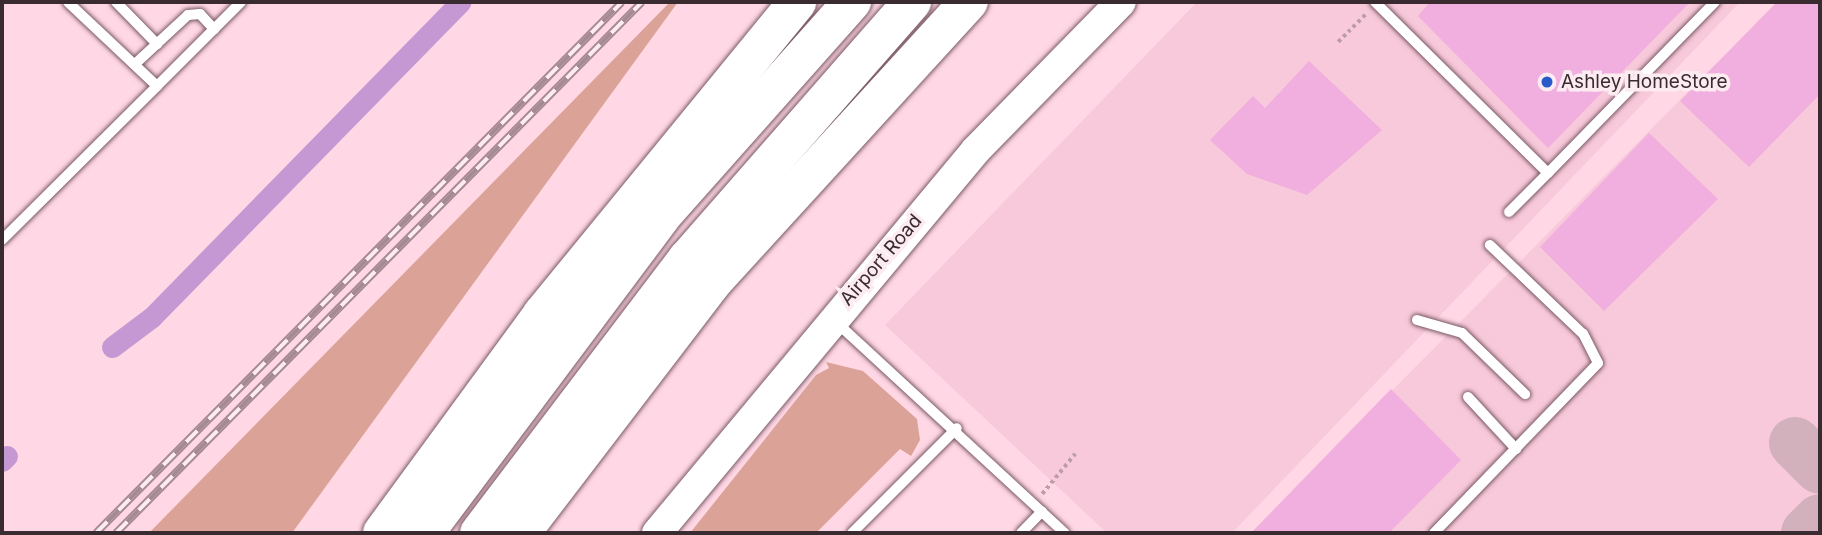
<!DOCTYPE html>
<html>
<head>
<meta charset="utf-8">
<style>
  body { margin:0 }
  #map { position:relative; width:1822px; height:535px; overflow:hidden; background:#ffd7e5; font-family:Inter,sans-serif }
  div>[style] { position:absolute }
  [style*='--x'] { left:calc(var(--x)*1px); top:calc(var(--y)*1px); width:calc(var(--w)*1px); rotate:calc(var(--a)*1deg) }
  .built>* { inset:0; background:#f8c9da }
  .green>* { inset:0; background:#dba398 }
  .canal>* { height:21px; margin:-10.5px; padding:0 10.5px; transform-origin:10.5px; border-radius:10.5px; background:#c598d3 }
  .taxiway>* { height:52px; margin:-26px; padding:0 26px; transform-origin:26px; border-radius:26px; background:#d2b0bc }
  .building>* { inset:0; background:#f0afde }
  .path>* { height:3.5px; margin-top:-1.75px; transform-origin:0; background:repeating-linear-gradient(90deg,#bb9ca7 0 3.5px,transparent 0 7px) }
  .roads { filter:drop-shadow(0 0 2px #7a5965) drop-shadow(0 0 2px #7a5965) }
  .lane>* { height:10px; margin:-5px; padding:0 5px; transform-origin:5px; border-radius:5px; background:#fff }
  .secondary>* { height:30px; margin:-15px; padding:0 15px; transform-origin:15px; border-radius:15px; background:#fff }
  .highway>* { height:38px; margin:-19px; padding:0 19px; transform-origin:19px; border-radius:19px; background:#fff }
  .rail>* { height:8px; margin-top:-4px; transform-origin:0; background:repeating-linear-gradient(90deg,#fcecf1 0 16px,#a58993 0 32px); box-sizing:border-box; border-block:2px solid #a58993 }
  .dots>* { width:19px; height:19px; translate:-50% -50%; box-sizing:border-box; border:4px solid #fcecf1; border-radius:50% }
  span { translate:-50% -50%; white-space:nowrap; text-align:center; line-height:1.15; -webkit-text-stroke:7px #fcecf1; paint-order:stroke }
  .poi-label { font-size:19px; color:#3a2b31 }
  .left { translate:0 -50%; text-align:left }
  .street-label { font-size:19px; color:#3a2b31 }
  .frame { position:absolute; inset:0; border:4px solid #3a2b31; pointer-events:none }
</style>
</head>
<body>
<div id="map">
  <div class="built">
    <i style="clip-path:polygon(1197px 2px,1740px 2px,1232px 533px,1107px 533px,885px 325px)"></i>
    <i style="clip-path:polygon(1777px 2px,1820px 2px,1820px 533px,1251px 533px)"></i>
  </div>
  <div class="green">
    <i style="clip-path:polygon(670px 2px,678px 2px,292px 533px,149px 533px)"></i>
    <i style="clip-path:polygon(826px 362px,863px 371px,917px 419px,920px 440px,911px 456px,900px 449px,816px 533px,690px 533px,816px 375px,829px 368px)"></i>
  </div>
  <div class="canal">
    <i style="--x:112;--y:347;--w:50;--a:-36.9"></i>
    <i style="--x:152;--y:317;--w:441;--a:-45.6"></i>
    <i style="--x:2;--y:461;--w:7;--a:-45"></i>
  </div>
  <div class="taxiway">
    <i style="--x:1795;--y:443;--w:35;--a:45"></i>
    <i style="--x:1807;--y:533;--w:18;--a:-45"></i>
  </div>
  <div class="building">
    <i style="clip-path:polygon(1430px 2px,1690px 2px,1548px 148px,1418px 16px)"></i>
    <i style="clip-path:polygon(1777px 2px,1820px 2px,1820px 94px,1749px 167px,1680px 101px)"></i>
    <i style="clip-path:polygon(1309px 61px,1382px 130px,1307px 195px,1247px 174px,1210px 140px,1253px 96px,1265px 108px)"></i>
    <i style="clip-path:polygon(1649px 133px,1718px 199px,1604px 311px,1540px 247px)"></i>
    <i style="clip-path:polygon(1391px 389px,1461px 460px,1389px 533px,1251px 533px)"></i>
  </div>
  <div class="path">
    <i style="--x:1338;--y:42;--w:40;--a:-45"></i>
    <i style="--x:1042;--y:494;--w:52;--a:-50.5"></i>
  </div>
  <div class="roads">
    <div class="lane">
      <i style="--x:116;--y:2;--w:59;--a:45.7"></i>
      <i style="--x:1375;--y:2;--w:243;--a:44.7"></i>
      <i style="--x:1548;--y:173;--w:239;--a:-45.7"></i>
      <i style="--x:135;--y:64;--w:72;--a:-42.8"></i>
      <i style="--x:188;--y:15;--w:12;--a:-5"></i>
      <i style="--x:200;--y:14;--w:21;--a:47"></i>
      <i style="--x:157;--y:86;--w:119;--a:-45"></i>
      <i style="--x:1509;--y:212;--w:55;--a:-45"></i>
      <i style="--x:2;--y:240;--w:218;--a:-44.8"></i>
      <i style="--x:157;--y:86;--w:122;--a:-136.7"></i>
      <i style="--x:1417;--y:320;--w:47;--a:16.1"></i>
      <i style="--x:1462;--y:333;--w:88;--a:44.1"></i>
      <i style="--x:836;--y:322;--w:311;--a:42.7"></i>
      <i style="--x:1468;--y:397;--w:71;--a:47.3"></i>
      <i style="--x:852;--y:533;--w:148;--a:-45"></i>
      <i style="--x:1021;--y:533;--w:30;--a:-46"></i>
      <i style="--x:1434;--y:533;--w:236;--a:-46"></i>
      <i style="--x:1598;--y:363;--w:33;--a:-117"></i>
      <i style="--x:1583;--y:334;--w:129;--a:-136.3"></i>
    </div>
    <div class="secondary">
      <i style="--x:657;--y:533;--w:498;--a:-50.2"></i>
      <i style="--x:976;--y:150;--w:207;--a:-45.6"></i>
    </div>
    <div class="highway">
      <i style="--x:382;--y:533;--w:271;--a:-53.8"></i>
      <i style="--x:542;--y:314;--w:403;--a:-50.7"></i>
      <i style="--x:425;--y:533;--w:394;--a:-53.2"></i>
      <i style="--x:661;--y:217;--w:288;--a:-48.4"></i>
      <i style="--x:479;--y:533;--w:344;--a:-52.8"></i>
      <i style="--x:687;--y:259;--w:342;--a:-48.8"></i>
      <i style="--x:521;--y:533;--w:315;--a:-52.6"></i>
      <i style="--x:712;--y:283;--w:381;--a:-47.6"></i>
    </div>
  </div>
  <div class="rail">
    <i style="--x:96;--y:533;--w:747;--a:-45.27"></i>
    <i style="--x:116;--y:533;--w:747;--a:-45.27"></i>
  </div>
  <div class="dots">
    <i style="left:1547px;top:82px;background:#285bc9"></i>
  </div>
  <div class="poi-label">
    <span class="left" style="left:1561px;top:82px">Ashley HomeStore</span>
  </div>
  <div class="street-label">
    <span style="left:881px;top:260px;rotate:-49deg">Airport Road</span>
  </div>
  <div class="frame"></div>
</div>
</body>
</html>
